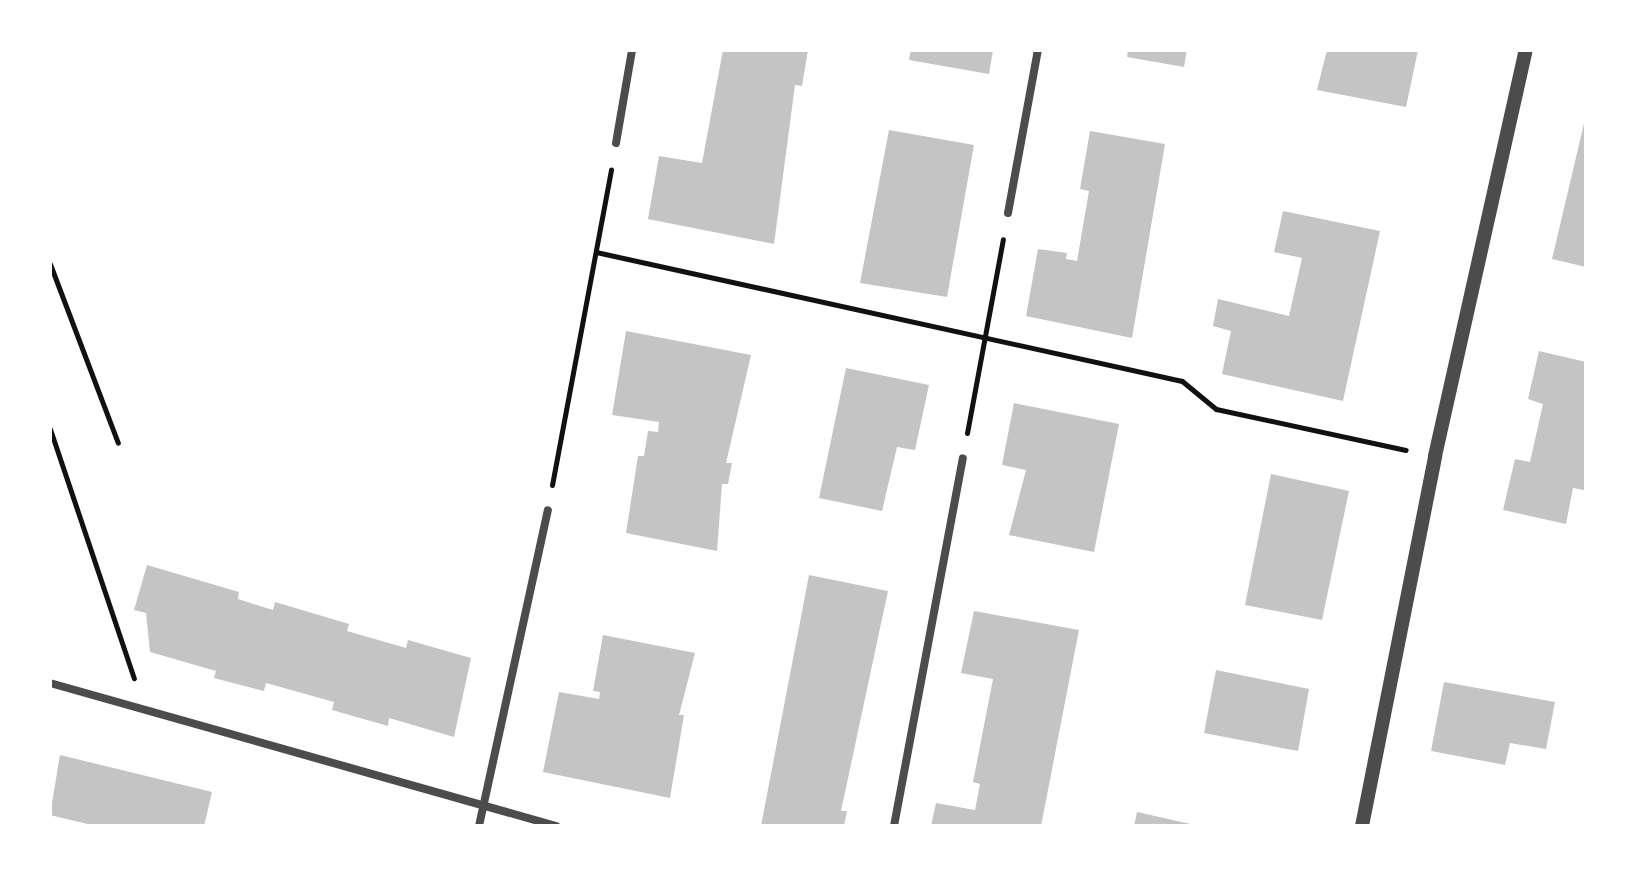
<!DOCTYPE html>
<html>
<head>
<meta charset="utf-8">
<style>
  body { margin:0 }
  #map { position:relative; width:1636px; height:876px; overflow:hidden; background:#fff; font-family:"Fira Sans Condensed",sans-serif }
  div>[style] { position:absolute }
  [style*='--x'] { left:calc(var(--x)*1px); top:calc(var(--y)*1px); width:calc(var(--w)*1px); rotate:calc(var(--a)*1deg) }
  .building>* { inset:0; background:#c4c4c4 }
  .path>* { height:5px; margin:-2.5px; padding:0 2.5px; transform-origin:2.5px; border-radius:2.5px; background:#111 }
  .minor>* { height:8px; margin:-4px; padding:0 4px; transform-origin:4px; border-radius:4px; background:#4c4c4c }
  .tertiary>* { height:14px; margin:-7px; padding:0 7px; transform-origin:7px; border-radius:7px; background:#4c4c4c }
  span { translate:-50% -50%; white-space:nowrap; text-align:center; line-height:1.15; -webkit-text-stroke:7px #fff; paint-order:stroke }
  .frame { position:absolute; inset:0; border:52px solid #fff; pointer-events:none }
</style>
</head>
<body>
<div id="map">
  <div class="building">
    <i style="clip-path:polygon(723px 50px,808px 50px,802px 86px,795px 85px,774px 244px,648px 219px,659px 156px,702px 163px)"></i>
    <i style="clip-path:polygon(911px 50px,993px 50px,989px 74px,909px 60px)"></i>
    <i style="clip-path:polygon(1128px 50px,1187px 50px,1184px 67px,1127px 57px)"></i>
    <i style="clip-path:polygon(1327px 50px,1418px 50px,1406px 107px,1317px 90px)"></i>
    <i style="clip-path:polygon(1586px 115px,1586px 267px,1552px 259px)"></i>
    <i style="clip-path:polygon(889px 130px,974px 145px,947px 297px,860px 283px)"></i>
    <i style="clip-path:polygon(1090px 131px,1165px 144px,1132px 338px,1026px 316px,1038px 249px,1067px 253px,1066px 259px,1077px 261px,1089px 191px,1080px 189px)"></i>
    <i style="clip-path:polygon(1283px 211px,1380px 231px,1343px 401px,1222px 374px,1231px 331px,1213px 326px,1218px 299px,1289px 316px,1302px 258px,1274px 252px)"></i>
    <i style="clip-path:polygon(626px 331px,751px 355px,726px 463px,732px 463px,728px 484px,722px 484px,717px 551px,626px 533px,638px 456px,644px 456px,648px 431px,658px 432px,659px 422px,612px 415px)"></i>
    <i style="clip-path:polygon(1539px 351px,1586px 362px,1586px 485px,1584px 490px,1573px 488px,1566px 524px,1503px 510px,1515px 459px,1530px 462px,1543px 404px,1528px 399px)"></i>
    <i style="clip-path:polygon(846px 368px,929px 385px,915px 450px,897px 447px,882px 511px,819px 498px)"></i>
    <i style="clip-path:polygon(1014px 403px,1119px 424px,1094px 552px,1009px 535px,1026px 470px,1002px 465px)"></i>
    <i style="clip-path:polygon(1271px 474px,1349px 491px,1322px 620px,1245px 605px)"></i>
    <i style="clip-path:polygon(147px 565px,239px 592px,238px 599px,273px 610px,275px 602px,349px 624px,347px 631px,406px 648px,408px 640px,471px 658px,454px 737px,389px 718px,388px 726px,332px 710px,334px 702px,266px 683px,264px 691px,214px 678px,216px 671px,150px 652px,146px 613px,134px 610px)"></i>
    <i style="clip-path:polygon(809px 575px,888px 591px,841px 811px,847px 811px,844px 826px,761px 826px)"></i>
    <i style="clip-path:polygon(974px 611px,1079px 630px,1041px 826px,931px 826px,936px 803px,975px 810px,980px 784px,973px 782px,993px 679px,961px 673px)"></i>
    <i style="clip-path:polygon(603px 635px,695px 653px,679px 715px,684px 715px,670px 798px,543px 772px,559px 692px,599px 699px,600px 692px,593px 691px)"></i>
    <i style="clip-path:polygon(1216px 670px,1309px 689px,1298px 751px,1204px 733px)"></i>
    <i style="clip-path:polygon(1444px 682px,1555px 702px,1546px 749px,1510px 743px,1505px 765px,1431px 751px)"></i>
    <i style="clip-path:polygon(60px 755px,212px 792px,204px 826px,96px 826px,50px 815px)"></i>
    <i style="clip-path:polygon(1137px 812px,1195px 825px,1195px 826px,1134px 826px)"></i>
  </div>
  <div class="path">
    <i style="--x:596;--y:252;--w:600;--a:12.41"></i>
    <i style="--x:1182;--y:381;--w:44;--a:39.5"></i>
    <i style="--x:1216;--y:409;--w:194;--a:12.2"></i>
    <i style="--x:50;--y:264;--w:191;--a:69.2"></i>
    <i style="--x:50;--y:429;--w:263;--a:71.4"></i>
    <i style="--x:967;--y:433;--w:197;--a:-79.5"></i>
    <i style="--x:552;--y:485;--w:321;--a:-79.4"></i>
  </div>
  <div class="minor">
    <i style="--x:616;--y:143;--w:94;--a:-80.2"></i>
    <i style="--x:1008;--y:213;--w:166;--a:-79.6"></i>
    <i style="--x:50;--y:683;--w:526;--a:15.78"></i>
    <i style="--x:479;--y:826;--w:323;--a:-77.7"></i>
    <i style="--x:894;--y:826;--w:374;--a:-79.4"></i>
  </div>
  <div class="tertiary">
    <i style="--x:1362;--y:826;--w:377;--a:-78.8"></i>
    <i style="--x:1435;--y:456;--w:416;--a:-77.4"></i>
  </div>
  <div class="frame"></div>
</div>
</body>
</html>
